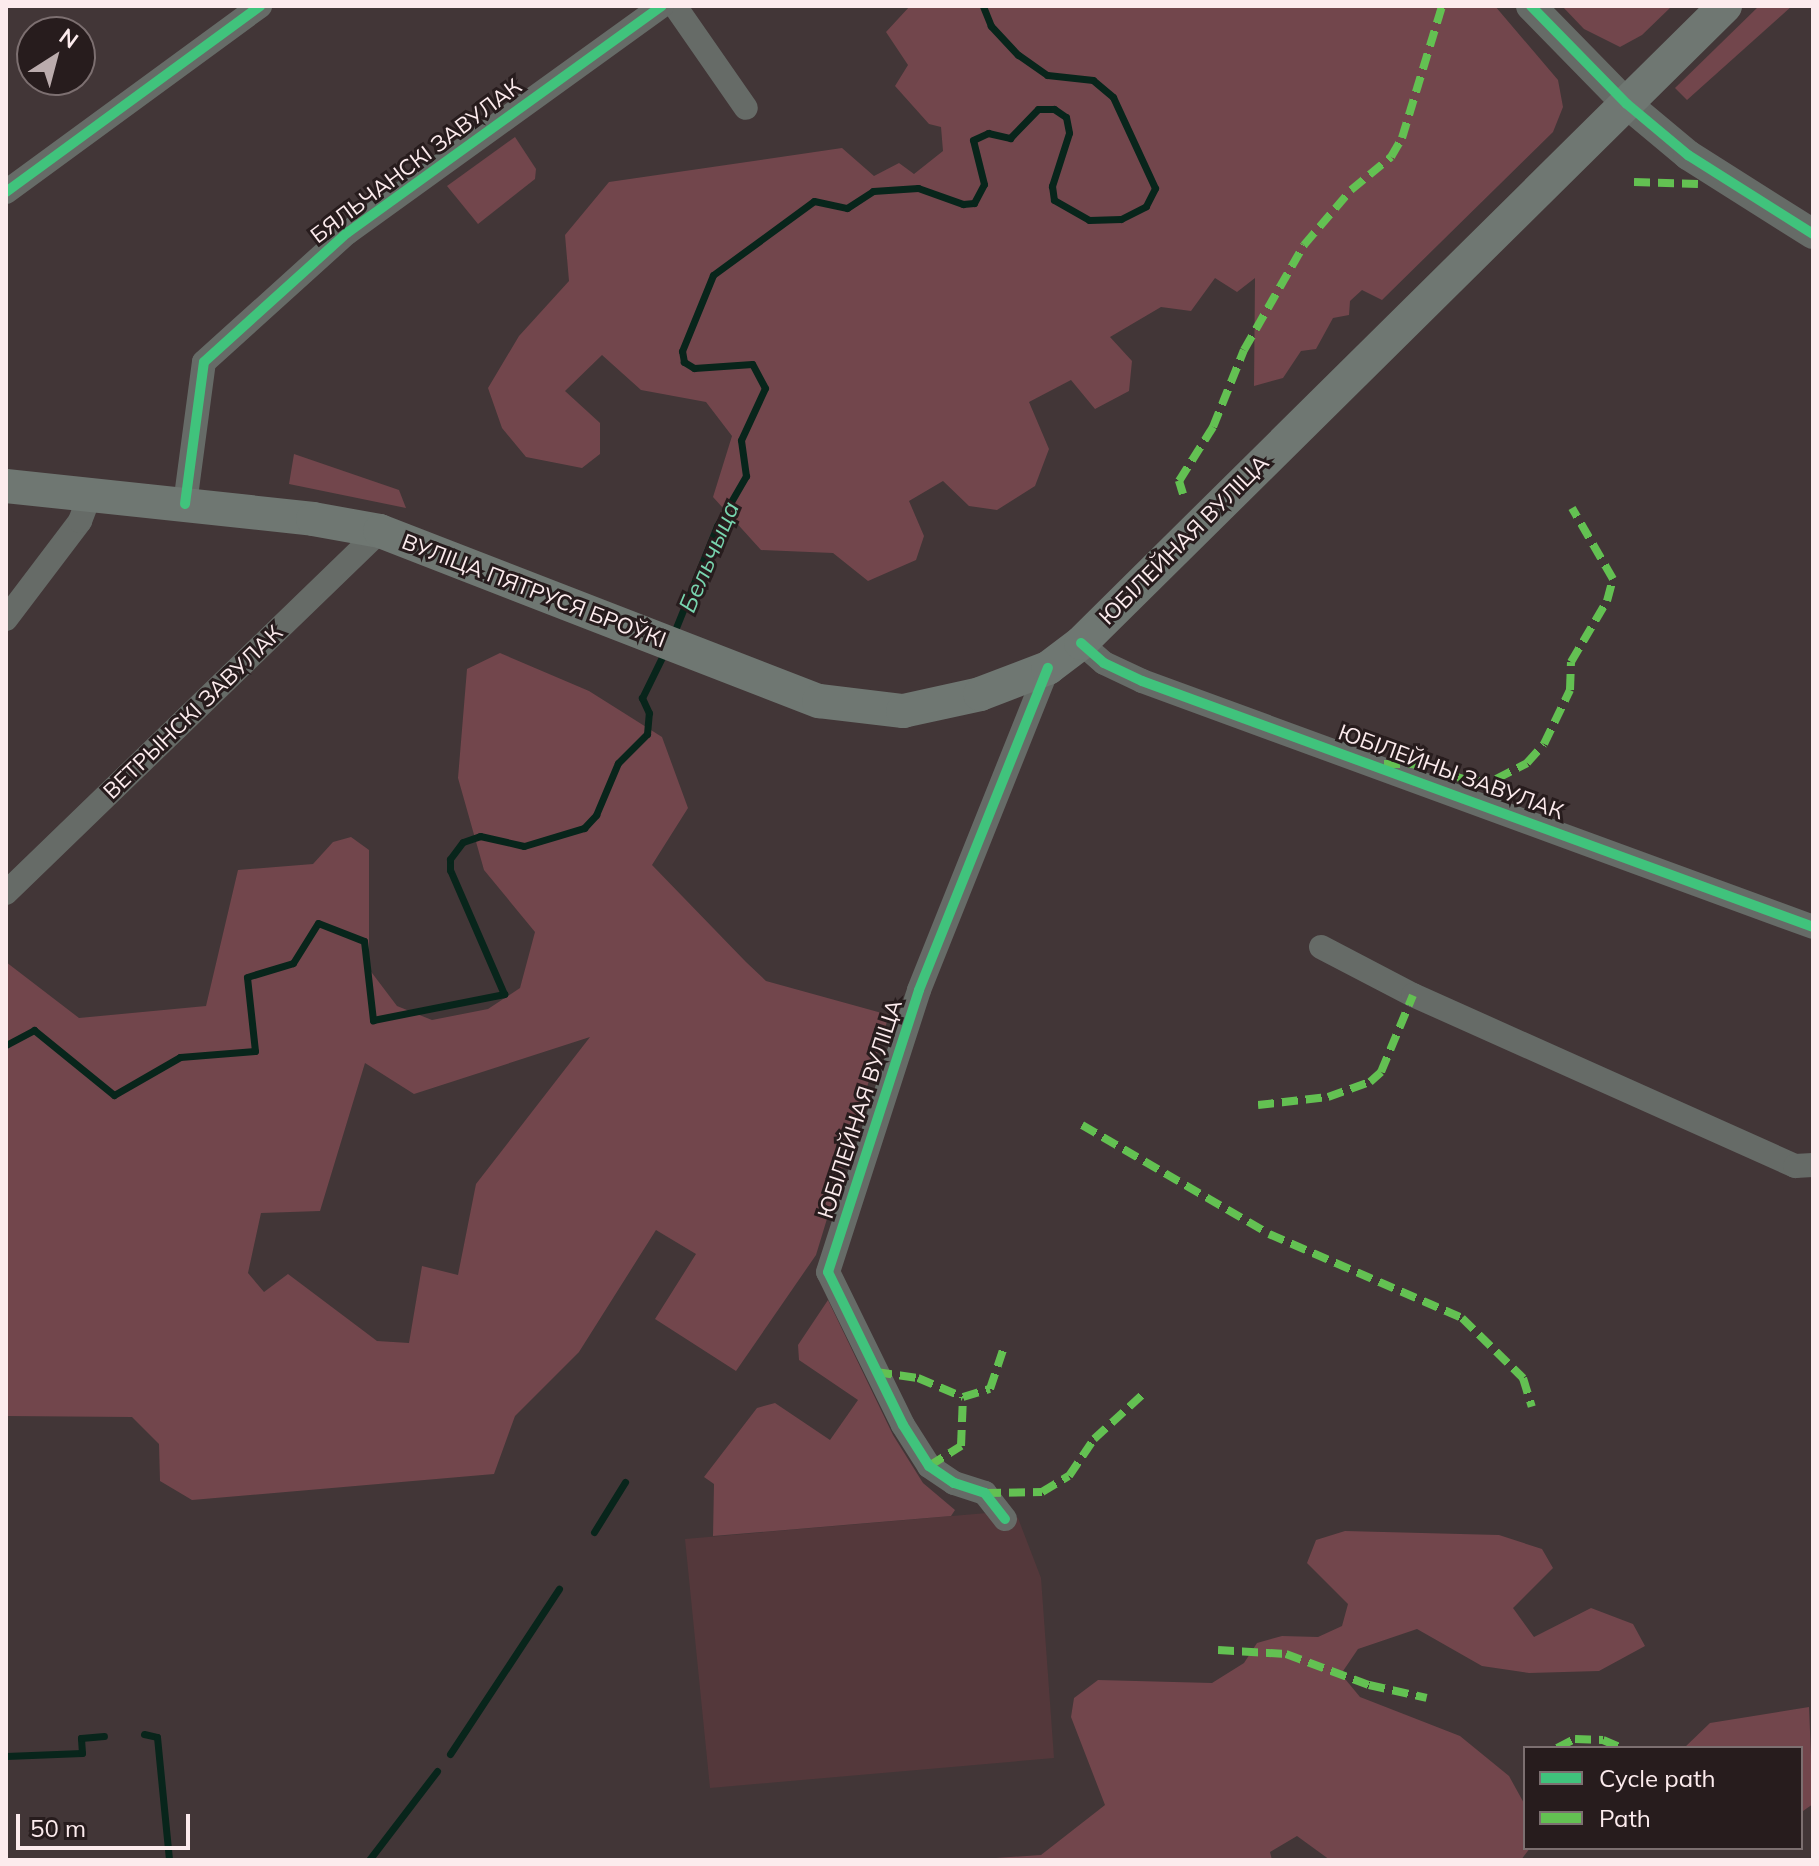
<!DOCTYPE html>
<html>
<head>
<meta charset="utf-8">
<style>
  body { margin:0 }
  #map { position:relative; width:1819px; height:1866px; overflow:hidden; background:#423637; font-family:Mulish,sans-serif }
  div>[style] { position:absolute }
  [style*='--x'] { left:calc(var(--x)*1px); top:calc(var(--y)*1px); width:calc(var(--w)*1px); rotate:calc(var(--a)*1deg) }
  .built>* { inset:0; background:#54383b }
  .green>* { inset:0; background:#72464c }
  .stream>* { height:7px; margin:-3.5px; padding:0 3.5px; transform-origin:3.5px; border-radius:3.5px; background:#08251b }
  .minor>* { height:24px; margin:-12px; padding:0 12px; transform-origin:12px; border-radius:12px; background:#666b67 }
  .tertiary>* { height:30px; margin:-15px; padding:0 15px; transform-origin:15px; border-radius:15px; background:#666b67 }
  .secondary>* { height:34px; margin:-17px; padding:0 17px; transform-origin:17px; border-radius:17px; background:#6f7772 }
  .quiet>* { height:8px; margin-top:-4px; transform-origin:0; background:repeating-linear-gradient(90deg,#63c152 0 16px,transparent 0 24px) }
  .cycleway>* { height:10px; margin:-5px; padding:0 5px; transform-origin:5px; border-radius:5px; background:#40c37c }
  span { translate:-50% -50%; white-space:nowrap; text-align:center; line-height:1.15; -webkit-text-stroke:6px #271c1d; paint-order:stroke }
  .street-label { font-size:22px; color:#fcebed }
  .water-label { font-size:24px; color:#78d5af; font-style:italic }
  .frame { position:absolute; inset:0; border:8px solid #fcebed; pointer-events:none }
  .legend { position:absolute; left:1523px; top:1746px; width:280px; height:104px; box-sizing:border-box; background:#271c1d; border:2px solid #7c6f70; margin:0; padding:10px 14px; list-style:none; font-size:24px; color:#fcebed }
  .legend li { display:flex; align-items:center; gap:16px; height:40px }
  .legend b { width:40px; border:2px solid #7c6f70 }
  .north { position:absolute; left:16px; top:16px; width:80px; height:80px; box-sizing:border-box; background:#271c1d; border:2px solid #7c6f70; border-radius:50%; rotate:36deg; font-size:22px; font-weight:700; line-height:32px; text-align:center; color:#fcebed }
  .north::after { content:''; display:block; margin:auto; width:28px; height:36px; background:#bbacad; clip-path:polygon(50% 0,100% 100%,50% 72%,0 100%) }
  .scale { position:absolute; left:16px; top:1814px; width:174px; height:36px; box-sizing:border-box; border:4px solid #fcebed; border-top:0; padding-left:10px; font-size:24px; line-height:28px; white-space:nowrap; color:#fcebed; -webkit-text-stroke:6px #271c1d; paint-order:stroke }
</style>
</head>
<body>
<div id="map">
  <div class="built">
    <i style="clip-path:polygon(1005px 1507px,1018px 1518px,1041px 1578px,1054px 1758px,710px 1788px,685px 1539px,987px 1513px)"></i>
  </div>
  <div class="green">
    <i style="clip-path:polygon(910px 6px,1495px 6px,1558px 80px,1563px 107px,1553px 132px,1382px 300px,1362px 290px,1350px 301px,1349px 315px,1333px 318px,1316px 349px,1301px 351px,1283px 378px,1254px 386px,1255px 278px,1237px 292px,1215px 278px,1191px 311px,1161px 307px,1110px 337px,1132px 361px,1129px 391px,1095px 409px,1071px 380px,1029px 402px,1049px 449px,1035px 486px,997px 510px,969px 506px,943px 481px,909px 501px,924px 536px,916px 560px,868px 581px,833px 553px,761px 550px,713px 497px,732px 436px,706px 402px,641px 390px,602px 355px,565px 391px,600px 423px,600px 454px,582px 468px,526px 457px,502px 428px,488px 388px,519px 336px,569px 281px,565px 235px,609px 182px,842px 148px,874px 176px,899px 163px,914px 174px,943px 151px,941px 127px,929px 124px,895px 86px,908px 65px,886px 32px)"></i>
    <i style="clip-path:polygon(1562px 6px,1672px 6px,1642px 35px,1620px 47px,1584px 29px)"></i>
    <i style="clip-path:polygon(1759px 6px,1792px 6px,1687px 100px,1675px 88px)"></i>
    <i style="clip-path:polygon(515px 137px,536px 169px,535px 179px,478px 224px,447px 186px)"></i>
    <i style="clip-path:polygon(294px 454px,399px 490px,406px 508px,289px 484px)"></i>
    <i style="clip-path:polygon(evenodd,500px 653px,589px 691px,662px 737px,688px 808px,652px 865px,746px 962px,766px 981px,889px 1015px,816px 1255px,736px 1371px,655px 1319px,696px 1254px,656px 1230px,579px 1352px,515px 1416px,494px 1474px,192px 1500px,160px 1481px,159px 1444px,132px 1417px,6px 1416px,6px 962px,79px 1018px,206px 1006px,238px 870px,313px 864px,333px 842px,351px 837px,369px 850px,369px 969px,397px 1006px,432px 1020px,488px 1009px,520px 988px,535px 932px,484px 870px,458px 778px,467px 669px,500px 653px,590px 1037px,476px 1184px,458px 1275px,422px 1266px,409px 1343px,377px 1341px,288px 1274px,264px 1292px,248px 1273px,261px 1213px,320px 1211px,365px 1063px,414px 1094px,590px 1037px)"></i>
    <i style="clip-path:polygon(828px 1300px,893px 1435px,923px 1483px,955px 1510px,951px 1516px,713px 1536px,714px 1484px,704px 1477px,757px 1408px,775px 1403px,830px 1440px,858px 1400px,799px 1360px,798px 1345px)"></i>
    <i style="clip-path:polygon(1345px 1531px,1499px 1535px,1542px 1549px,1553px 1568px,1513px 1608px,1534px 1637px,1591px 1608px,1633px 1624px,1645px 1646px,1599px 1671px,1529px 1673px,1482px 1666px,1417px 1629px,1358px 1649px,1341px 1674px,1360px 1697px,1460px 1736px,1509px 1776px,1525px 1805px,1525px 1848px,1530px 1848px,1521px 1860px,1330px 1860px,1297px 1836px,1270px 1852px,1272px 1860px,966px 1860px,1041px 1855px,1105px 1805px,1071px 1717px,1074px 1698px,1098px 1680px,1212px 1683px,1244px 1663px,1257px 1643px,1282px 1636px,1318px 1637px,1342px 1626px,1348px 1604px,1307px 1563px,1316px 1540px)"></i>
    <i style="clip-path:polygon(1809px 1707px,1813px 1804px,1803px 1811px,1801px 1748px,1684px 1748px,1710px 1723px)"></i>
  </div>
  <div class="stream">
    <i style="--x:673;--y:635;--w:118;--a:-68"></i>
    <i style="--x:717;--y:526;--w:58;--a:-59.9"></i>
    <i style="--x:746;--y:476;--w:36;--a:-98"></i>
    <i style="--x:741;--y:440;--w:57;--a:-65.2"></i>
    <i style="--x:765;--y:388;--w:27;--a:-118"></i>
    <i style="--x:752;--y:364;--w:58;--a:176.1"></i>
    <i style="--x:694;--y:368;--w:12;--a:-149"></i>
    <i style="--x:684;--y:362;--w:11;--a:-100"></i>
    <i style="--x:682;--y:351;--w:82;--a:-67.8"></i>
    <i style="--x:713;--y:275;--w:125;--a:-36.2"></i>
    <i style="--x:814;--y:201;--w:34;--a:12"></i>
    <i style="--x:847;--y:208;--w:31;--a:-33"></i>
    <i style="--x:873;--y:191;--w:45;--a:-3.8"></i>
    <i style="--x:918;--y:188;--w:48;--a:19.6"></i>
    <i style="--x:963;--y:204;--w:11;--a:-5"></i>
    <i style="--x:974;--y:203;--w:21;--a:-62"></i>
    <i style="--x:984;--y:184;--w:45;--a:-104"></i>
    <i style="--x:973;--y:140;--w:17;--a:-25"></i>
    <i style="--x:988;--y:133;--w:23;--a:13"></i>
    <i style="--x:1010;--y:138;--w:40;--a:-46"></i>
    <i style="--x:1038;--y:109;--w:16;--a:0"></i>
    <i style="--x:1054;--y:109;--w:14;--a:34"></i>
    <i style="--x:1066;--y:117;--w:16;--a:79"></i>
    <i style="--x:1069;--y:133;--w:56;--a:107.8"></i>
    <i style="--x:1052;--y:186;--w:14;--a:82"></i>
    <i style="--x:1054;--y:200;--w:40;--a:29.7"></i>
    <i style="--x:1089;--y:220;--w:32;--a:-2"></i>
    <i style="--x:1121;--y:219;--w:28;--a:-27"></i>
    <i style="--x:1146;--y:206;--w:20;--a:-63"></i>
    <i style="--x:1155;--y:188;--w:100;--a:-114.8"></i>
    <i style="--x:1113;--y:97;--w:26;--a:-140"></i>
    <i style="--x:1093;--y:80;--w:46;--a:-173.8"></i>
    <i style="--x:1047;--y:75;--w:35;--a:-145"></i>
    <i style="--x:1018;--y:55;--w:40;--a:-133"></i>
    <i style="--x:991;--y:26;--w:22;--a:-112"></i>
    <i style="--x:6;--y:1045;--w:32;--a:-28"></i>
    <i style="--x:34;--y:1030;--w:103;--a:39.1"></i>
    <i style="--x:114;--y:1095;--w:76;--a:-29.9"></i>
    <i style="--x:180;--y:1057;--w:75;--a:-4.6"></i>
    <i style="--x:255;--y:1051;--w:74;--a:-96.2"></i>
    <i style="--x:247;--y:977;--w:48;--a:-16.9"></i>
    <i style="--x:293;--y:963;--w:47;--a:-58"></i>
    <i style="--x:318;--y:923;--w:49;--a:21.4"></i>
    <i style="--x:364;--y:941;--w:80;--a:83.5"></i>
    <i style="--x:373;--y:1020;--w:134;--a:-11.2"></i>
    <i style="--x:504;--y:994;--w:135;--a:-113.5"></i>
    <i style="--x:450;--y:870;--w:11;--a:-90"></i>
    <i style="--x:450;--y:859;--w:21;--a:-53"></i>
    <i style="--x:463;--y:842;--w:18;--a:-19"></i>
    <i style="--x:480;--y:836;--w:45;--a:12.8"></i>
    <i style="--x:524;--y:846;--w:63;--a:-16.7"></i>
    <i style="--x:584;--y:828;--w:18;--a:-47"></i>
    <i style="--x:596;--y:815;--w:56;--a:-67.1"></i>
    <i style="--x:618;--y:763;--w:41;--a:-45"></i>
    <i style="--x:647;--y:734;--w:21;--a:-85"></i>
    <i style="--x:649;--y:713;--w:17;--a:-115"></i>
    <i style="--x:642;--y:698;--w:50;--a:-63.9"></i>
    <i style="--x:594;--y:1532;--w:59;--a:-58.2"></i>
    <i style="--x:144;--y:1734;--w:13;--a:13"></i>
    <i style="--x:157;--y:1737;--w:124;--a:84.4"></i>
    <i style="--x:450;--y:1754;--w:198;--a:-56.6"></i>
    <i style="--x:6;--y:1756;--w:76;--a:-2.3"></i>
    <i style="--x:82;--y:1753;--w:15;--a:-94"></i>
    <i style="--x:81;--y:1738;--w:23;--a:-5"></i>
    <i style="--x:369;--y:1860;--w:112;--a:-52.6"></i>
  </div>
  <div class="minor">
    <i style="--x:675;--y:6;--w:124;--a:55.2"></i>
    <i style="--x:6;--y:192;--w:315;--a:-36.2"></i>
    <i style="--x:185;--y:504;--w:143;--a:-82.4"></i>
    <i style="--x:204;--y:362;--w:193;--a:-42.1"></i>
    <i style="--x:347;--y:233;--w:388;--a:-35.8"></i>
    <i style="--x:6;--y:619;--w:123;--a:-52.9"></i>
    <i style="--x:80;--y:521;--w:28;--a:-69"></i>
    <i style="--x:1081;--y:643;--w:30;--a:41"></i>
    <i style="--x:1104;--y:663;--w:42;--a:25.3"></i>
    <i style="--x:1142;--y:681;--w:715;--a:20.13"></i>
    <i style="--x:6;--y:893;--w:520;--a:-44.07"></i>
    <i style="--x:1321;--y:947;--w:104;--a:27.6"></i>
    <i style="--x:1413;--y:995;--w:419;--a:24.1"></i>
    <i style="--x:1795;--y:1166;--w:18;--a:-3"></i>
    <i style="--x:1005;--y:1519;--w:33;--a:-128"></i>
    <i style="--x:985;--y:1493;--w:33;--a:-162"></i>
    <i style="--x:954;--y:1483;--w:30;--a:-146"></i>
    <i style="--x:929;--y:1466;--w:49;--a:-122.4"></i>
    <i style="--x:903;--y:1425;--w:170;--a:-116.1"></i>
    <i style="--x:828;--y:1272;--w:296;--a:-72.1"></i>
    <i style="--x:919;--y:990;--w:347;--a:-68.2"></i>
  </div>
  <div class="tertiary">
    <i style="--x:1531;--y:6;--w:137;--a:45.6"></i>
    <i style="--x:1627;--y:104;--w:80;--a:39.9"></i>
    <i style="--x:1688;--y:155;--w:148;--a:32.3"></i>
  </div>
  <div class="secondary">
    <i style="--x:6;--y:486;--w:309;--a:6.1"></i>
    <i style="--x:313;--y:519;--w:68;--a:10.2"></i>
    <i style="--x:380;--y:531;--w:471;--a:21.2"></i>
    <i style="--x:819;--y:701;--w:85;--a:6.8"></i>
    <i style="--x:903;--y:711;--w:79;--a:-12.4"></i>
    <i style="--x:980;--y:694;--w:73;--a:-20.9"></i>
    <i style="--x:1048;--y:668;--w:41;--a:-37.1"></i>
    <i style="--x:1081;--y:643;--w:906;--a:-44.69"></i>
  </div>
  <div class="quiet">
    <i style="--x:1634;--y:182;--w:64;--a:1.8"></i>
    <i style="--x:1183;--y:494;--w:14;--a:-107"></i>
    <i style="--x:1179;--y:481;--w:64;--a:-57.8"></i>
    <i style="--x:1213;--y:427;--w:83;--a:-68.1"></i>
    <i style="--x:1244;--y:350;--w:121;--a:-60.3"></i>
    <i style="--x:1304;--y:245;--w:72;--a:-49.5"></i>
    <i style="--x:1351;--y:190;--w:52;--a:-39.5"></i>
    <i style="--x:1391;--y:157;--w:22;--a:-60"></i>
    <i style="--x:1402;--y:138;--w:138;--a:-73.1"></i>
    <i style="--x:1384;--y:764;--w:28;--a:0"></i>
    <i style="--x:1412;--y:764;--w:65;--a:16.2"></i>
    <i style="--x:1474;--y:782;--w:22;--a:-8"></i>
    <i style="--x:1496;--y:779;--w:35;--a:-27"></i>
    <i style="--x:1527;--y:763;--w:25;--a:-48"></i>
    <i style="--x:1544;--y:744;--w:60;--a:-64.3"></i>
    <i style="--x:1570;--y:690;--w:28;--a:-88"></i>
    <i style="--x:1571;--y:662;--w:71;--a:-59.5"></i>
    <i style="--x:1607;--y:601;--w:23;--a:-75"></i>
    <i style="--x:1613;--y:579;--w:82;--a:-120"></i>
    <i style="--x:1258;--y:1105;--w:70;--a:-6.5"></i>
    <i style="--x:1328;--y:1097;--w:45;--a:-19.7"></i>
    <i style="--x:1370;--y:1082;--w:15;--a:-42"></i>
    <i style="--x:1381;--y:1072;--w:83;--a:-67.4"></i>
    <i style="--x:1082;--y:1125;--w:216;--a:30.2"></i>
    <i style="--x:1269;--y:1234;--w:210;--a:23.5"></i>
    <i style="--x:1462;--y:1318;--w:86;--a:44.5"></i>
    <i style="--x:1523;--y:1378;--w:30;--a:73"></i>
    <i style="--x:876;--y:1372;--w:42;--a:8.1"></i>
    <i style="--x:918;--y:1378;--w:49;--a:22.9"></i>
    <i style="--x:963;--y:1397;--w:28;--a:-17"></i>
    <i style="--x:990;--y:1389;--w:47;--a:-71.6"></i>
    <i style="--x:929;--y:1466;--w:38;--a:-32"></i>
    <i style="--x:961;--y:1446;--w:49;--a:-87.7"></i>
    <i style="--x:985;--y:1493;--w:57;--a:-1"></i>
    <i style="--x:1042;--y:1492;--w:31;--a:-31"></i>
    <i style="--x:1069;--y:1476;--w:45;--a:-56"></i>
    <i style="--x:1094;--y:1439;--w:65;--a:-42.5"></i>
    <i style="--x:1218;--y:1650;--w:68;--a:3.4"></i>
    <i style="--x:1286;--y:1654;--w:89;--a:20.5"></i>
    <i style="--x:1369;--y:1685;--w:59;--a:12.6"></i>
    <i style="--x:1557;--y:1748;--w:20;--a:-27"></i>
    <i style="--x:1575;--y:1739;--w:28;--a:2"></i>
    <i style="--x:1603;--y:1740;--w:21;--a:23"></i>
  </div>
  <div class="cycleway">
    <i style="--x:1531;--y:6;--w:137;--a:45.6"></i>
    <i style="--x:1627;--y:104;--w:80;--a:39.9"></i>
    <i style="--x:1688;--y:155;--w:148;--a:32.3"></i>
    <i style="--x:6;--y:192;--w:315;--a:-36.2"></i>
    <i style="--x:185;--y:504;--w:143;--a:-82.4"></i>
    <i style="--x:204;--y:362;--w:193;--a:-42.1"></i>
    <i style="--x:347;--y:233;--w:388;--a:-35.8"></i>
    <i style="--x:1081;--y:643;--w:30;--a:41"></i>
    <i style="--x:1104;--y:663;--w:42;--a:25.3"></i>
    <i style="--x:1142;--y:681;--w:715;--a:20.13"></i>
    <i style="--x:1005;--y:1519;--w:33;--a:-128"></i>
    <i style="--x:985;--y:1493;--w:33;--a:-162"></i>
    <i style="--x:954;--y:1483;--w:30;--a:-146"></i>
    <i style="--x:929;--y:1466;--w:49;--a:-122.4"></i>
    <i style="--x:903;--y:1425;--w:170;--a:-116.1"></i>
    <i style="--x:828;--y:1272;--w:296;--a:-72.1"></i>
    <i style="--x:919;--y:990;--w:347;--a:-68.2"></i>
  </div>
  <div class="street-label">
    <span style="left:416px;top:161px;rotate:-37deg">БЯЛЬЧАНСКІ ЗАВУЛАК</span>
    <span style="left:1184px;top:540px;rotate:-45deg">ЮБІЛЕЙНАЯ ВУЛІЦА</span>
    <span style="left:534px;top:591px;rotate:21deg">ВУЛІЦА ПЯТРУСЯ БРОЎКІ</span>
    <span style="left:193px;top:712px;rotate:-44deg">ВЕТРЫНСКІ ЗАВУЛАК</span>
    <span style="left:1451px;top:772px;rotate:20deg">ЮБІЛЕЙНЫ ЗАВУЛАК</span>
    <span style="left:860px;top:1109px;rotate:-72deg">ЮБІЛЕЙНАЯ ВУЛІЦА</span>
  </div>
  <div class="water-label">
    <span style="left:709px;top:557px;rotate:-67deg">Бельчыца</span>
  </div>
  <div class="frame"></div>
  <ul class="legend">
  <li><b style="height:10px;background:#40c37c"></b>Cycle path</li>
  <li><b style="height:10px;background:#63c152"></b>Path</li>
  </ul>
  <div class="north">N</div>
  <div class="scale">50 m</div>
</div>
</body>
</html>
